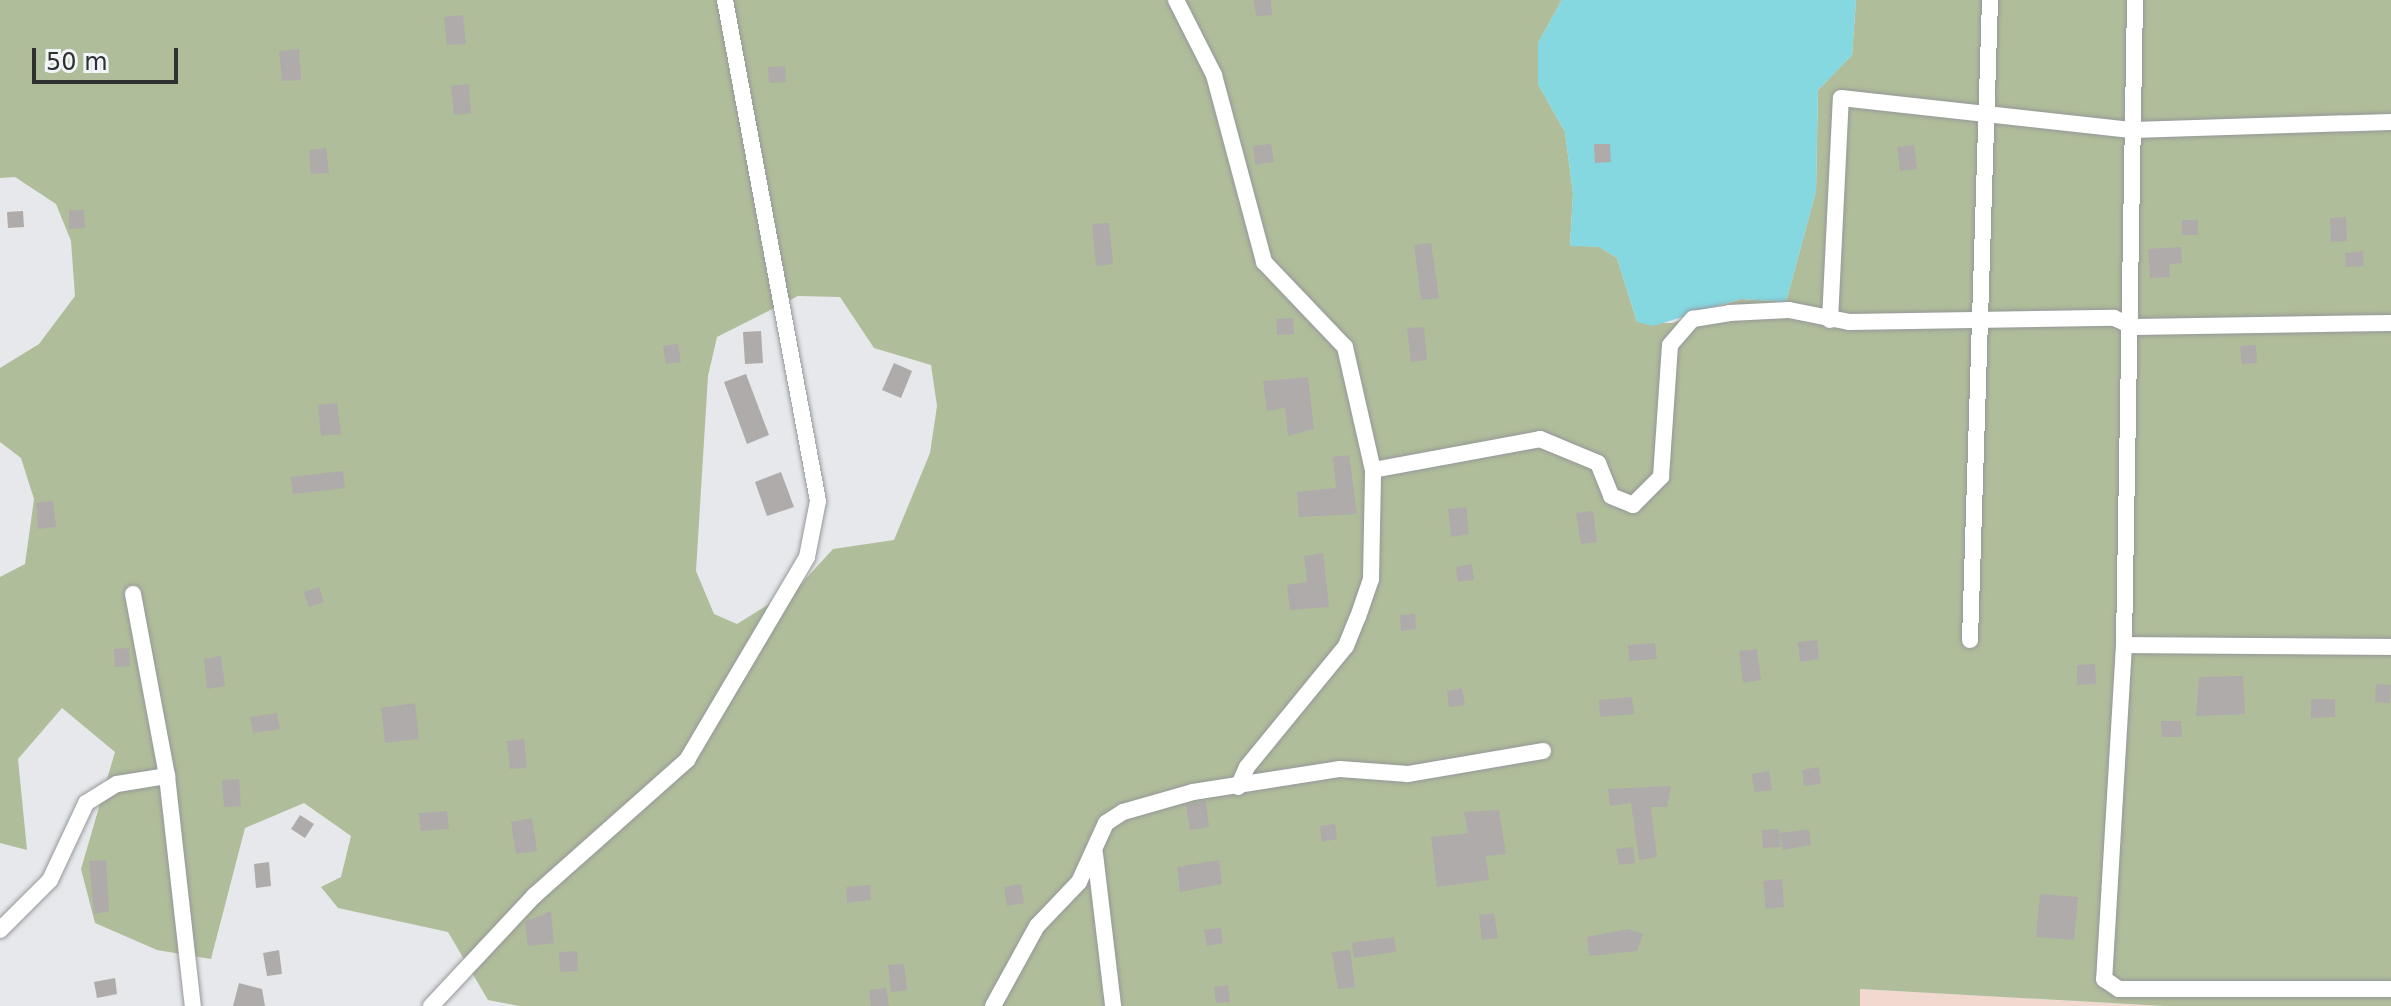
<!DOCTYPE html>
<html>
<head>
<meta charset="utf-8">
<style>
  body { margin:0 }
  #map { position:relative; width:2391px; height:1006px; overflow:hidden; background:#e6e8eb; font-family:"DejaVu Sans",sans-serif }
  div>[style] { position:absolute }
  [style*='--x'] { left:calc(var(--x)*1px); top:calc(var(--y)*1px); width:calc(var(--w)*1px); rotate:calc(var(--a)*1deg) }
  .industrial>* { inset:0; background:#f1d9cf }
  .green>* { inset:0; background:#b0bd9a }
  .water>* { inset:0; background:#85d7e0 }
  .building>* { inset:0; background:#aeabaa }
  .roads { filter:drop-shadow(0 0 2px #95989a) drop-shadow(0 0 2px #95989a) }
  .minor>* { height:16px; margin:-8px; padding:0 8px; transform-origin:8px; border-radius:8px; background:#fff }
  span { translate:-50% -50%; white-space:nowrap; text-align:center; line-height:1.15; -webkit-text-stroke:6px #f3f6f8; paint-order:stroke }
  .scale { position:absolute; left:32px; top:48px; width:146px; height:36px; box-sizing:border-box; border:4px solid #2f3030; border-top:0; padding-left:10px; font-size:24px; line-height:28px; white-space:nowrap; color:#2f3030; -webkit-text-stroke:6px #f3f6f8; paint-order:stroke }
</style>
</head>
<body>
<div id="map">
  <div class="industrial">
    <i style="clip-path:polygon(1859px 989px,2164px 1006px,1860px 1006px)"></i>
  </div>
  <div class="green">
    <i style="clip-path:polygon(evenodd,0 0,1562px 0,1538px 43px,1538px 84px,1565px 132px,1573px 194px,1570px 245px,1599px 247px,1617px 258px,1637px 322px,1672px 323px,1741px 299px,1786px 302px,1816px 191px,1818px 90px,1852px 55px,1856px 0,2391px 0,2391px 1006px,2164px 1006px,1860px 989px,1860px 1006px,519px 1006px,488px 1000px,448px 932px,338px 908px,321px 887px,341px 877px,351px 836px,304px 803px,245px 828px,211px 959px,157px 950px,95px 923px,81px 869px,115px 752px,62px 708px,18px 759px,27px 850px,0 843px,0 577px,25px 564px,34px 499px,21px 458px,0 442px,0 368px,39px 344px,75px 296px,71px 241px,56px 204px,15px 177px,0 178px,0 0,798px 296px,840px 297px,874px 348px,931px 365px,937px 406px,930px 453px,894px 540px,833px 549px,801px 584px,737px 624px,714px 614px,696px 571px,708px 376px,717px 337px,798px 296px)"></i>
  </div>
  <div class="water">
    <i style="clip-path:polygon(1562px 0,1856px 0,1852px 55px,1818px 90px,1816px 191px,1786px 302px,1741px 299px,1653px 326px,1637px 322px,1617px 258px,1599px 247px,1570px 246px,1573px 194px,1565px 132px,1538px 84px,1538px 43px)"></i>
  </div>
  <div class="building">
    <i style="clip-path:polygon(1254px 0,1271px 0,1272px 15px,1256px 16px)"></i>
    <i style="clip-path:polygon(463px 15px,466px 44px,447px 45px,444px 17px)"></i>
    <i style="clip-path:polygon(299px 49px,301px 80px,282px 81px,279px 51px)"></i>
    <i style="clip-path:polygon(785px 66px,786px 82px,769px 83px,768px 67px)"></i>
    <i style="clip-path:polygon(469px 84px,471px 113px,454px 115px,451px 86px)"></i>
    <i style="clip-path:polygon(1271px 144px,1274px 162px,1255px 165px,1253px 146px)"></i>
    <i style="clip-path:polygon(1594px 144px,1610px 144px,1611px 162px,1595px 163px)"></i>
    <i style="clip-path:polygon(1914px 145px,1917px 169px,1900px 171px,1897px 147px)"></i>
    <i style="clip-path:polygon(326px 148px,329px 173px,311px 174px,309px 150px)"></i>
    <i style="clip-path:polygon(69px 210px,84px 210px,85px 228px,69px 229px)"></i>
    <i style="clip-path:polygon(23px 211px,24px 227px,8px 228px,7px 212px)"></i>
    <i style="clip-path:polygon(2346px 217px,2347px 241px,2331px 242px,2330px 218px)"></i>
    <i style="clip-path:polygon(2182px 220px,2198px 220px,2198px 235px,2182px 235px)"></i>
    <i style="clip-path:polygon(1109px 223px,1113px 264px,1096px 266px,1092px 224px)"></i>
    <i style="clip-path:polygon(1431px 243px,1439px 298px,1421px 300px,1414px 245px)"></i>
    <i style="clip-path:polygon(2181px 247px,2182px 263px,2169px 264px,2170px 277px,2150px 278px,2148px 249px)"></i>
    <i style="clip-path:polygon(2363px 251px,2364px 266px,2346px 267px,2345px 253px)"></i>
    <i style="clip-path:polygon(1293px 318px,1294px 334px,1277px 335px,1276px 319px)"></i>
    <i style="clip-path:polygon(1424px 327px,1427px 360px,1411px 362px,1407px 328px)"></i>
    <i style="clip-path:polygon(761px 331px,763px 363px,745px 364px,743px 332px)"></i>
    <i style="clip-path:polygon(678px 344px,681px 362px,666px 364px,663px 346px)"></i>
    <i style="clip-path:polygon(2256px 345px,2257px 363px,2242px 364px,2240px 346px)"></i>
    <i style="clip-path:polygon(894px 363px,912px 371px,901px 398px,882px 390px)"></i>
    <i style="clip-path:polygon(746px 374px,769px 435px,747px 444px,724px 382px)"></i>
    <i style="clip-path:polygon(1308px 377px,1314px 429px,1288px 436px,1285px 408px,1267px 411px,1263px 381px)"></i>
    <i style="clip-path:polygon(337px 403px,341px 434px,321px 436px,318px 405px)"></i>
    <i style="clip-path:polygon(1349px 455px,1357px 514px,1299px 517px,1297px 492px,1336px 488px,1333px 457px)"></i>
    <i style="clip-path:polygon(343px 471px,345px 488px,293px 494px,291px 477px)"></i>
    <i style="clip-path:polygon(781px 472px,794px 507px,767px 516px,755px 482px)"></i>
    <i style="clip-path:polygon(53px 501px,56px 527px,38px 529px,36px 503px)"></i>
    <i style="clip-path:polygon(1466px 507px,1469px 534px,1451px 537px,1448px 509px)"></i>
    <i style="clip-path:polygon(1593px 511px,1597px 542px,1581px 544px,1576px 513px)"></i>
    <i style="clip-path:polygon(1323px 553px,1329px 607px,1290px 610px,1287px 585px,1307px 582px,1304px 556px)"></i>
    <i style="clip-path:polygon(1472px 564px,1474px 580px,1458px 582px,1456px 567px)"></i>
    <i style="clip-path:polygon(319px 587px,324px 602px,309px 607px,304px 592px)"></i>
    <i style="clip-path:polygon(1415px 614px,1416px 629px,1401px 631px,1400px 615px)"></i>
    <i style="clip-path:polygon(1817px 640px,1819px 659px,1800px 662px,1798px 642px)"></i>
    <i style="clip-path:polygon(1655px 643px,1657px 659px,1629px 661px,1628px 645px)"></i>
    <i style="clip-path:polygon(129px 648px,130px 666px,115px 667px,114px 649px)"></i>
    <i style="clip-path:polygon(1757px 649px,1761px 680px,1743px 683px,1739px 651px)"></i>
    <i style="clip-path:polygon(221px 656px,225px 686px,207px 689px,204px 659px)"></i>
    <i style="clip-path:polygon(2095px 664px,2096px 684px,2077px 685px,2077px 665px)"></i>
    <i style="clip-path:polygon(2243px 676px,2245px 714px,2196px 716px,2199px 677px)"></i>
    <i style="clip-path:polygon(2376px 684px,2391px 685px,2390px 703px,2375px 702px)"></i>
    <i style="clip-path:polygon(1462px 688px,1465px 705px,1449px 707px,1447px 691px)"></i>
    <i style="clip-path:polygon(1632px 697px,1634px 714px,1600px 717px,1599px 700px)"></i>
    <i style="clip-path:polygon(2311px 699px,2335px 699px,2335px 717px,2311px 718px)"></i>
    <i style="clip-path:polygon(415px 703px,419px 739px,385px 743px,381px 708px)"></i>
    <i style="clip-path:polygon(277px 713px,280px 729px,253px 733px,250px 717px)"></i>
    <i style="clip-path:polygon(2161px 721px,2181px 721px,2182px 737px,2162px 737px)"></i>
    <i style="clip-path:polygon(524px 739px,527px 768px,510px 769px,507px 741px)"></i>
    <i style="clip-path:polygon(1819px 767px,1821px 784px,1804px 786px,1802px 770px)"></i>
    <i style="clip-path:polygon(1769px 771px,1772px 790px,1754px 792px,1752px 774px)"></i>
    <i style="clip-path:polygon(239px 779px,241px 806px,224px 807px,222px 780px)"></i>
    <i style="clip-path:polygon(1671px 786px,1667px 807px,1651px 807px,1657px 857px,1639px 860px,1631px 803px,1610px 806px,1608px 789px)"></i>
    <i style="clip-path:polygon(1206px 801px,1209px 827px,1190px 830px,1186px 805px)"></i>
    <i style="clip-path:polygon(1499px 810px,1506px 854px,1486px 856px,1489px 880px,1437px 887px,1431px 837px,1468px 833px,1464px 812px)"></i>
    <i style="clip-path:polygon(447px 811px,449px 829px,421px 831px,419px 813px)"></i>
    <i style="clip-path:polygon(300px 815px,314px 824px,305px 838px,291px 829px)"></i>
    <i style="clip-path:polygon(532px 818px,537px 851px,516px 854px,511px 822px)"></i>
    <i style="clip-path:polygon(1335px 824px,1337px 839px,1322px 842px,1320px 826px)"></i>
    <i style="clip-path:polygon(1779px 829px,1781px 847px,1763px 848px,1762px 830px)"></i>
    <i style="clip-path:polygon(1809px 829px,1811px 845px,1783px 850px,1780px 833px)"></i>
    <i style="clip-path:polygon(1633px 847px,1635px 863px,1619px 865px,1616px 849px)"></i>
    <i style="clip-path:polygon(106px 860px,109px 911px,94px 914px,89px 861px)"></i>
    <i style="clip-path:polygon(1219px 860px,1222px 884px,1180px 892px,1177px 867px)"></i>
    <i style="clip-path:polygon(269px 862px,271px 886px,256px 888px,254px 864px)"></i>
    <i style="clip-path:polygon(1782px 879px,1784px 907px,1766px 909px,1763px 881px)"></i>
    <i style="clip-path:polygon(1021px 884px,1024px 903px,1007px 906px,1004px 887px)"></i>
    <i style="clip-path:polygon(870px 885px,871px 900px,847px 903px,846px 887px)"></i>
    <i style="clip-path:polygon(2040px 894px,2078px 897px,2074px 940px,2036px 937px)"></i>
    <i style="clip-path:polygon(551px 911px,554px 943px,528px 946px,525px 922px)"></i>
    <i style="clip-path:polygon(1494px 913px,1498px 938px,1482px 940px,1479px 915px)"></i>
    <i style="clip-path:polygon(1221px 928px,1223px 943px,1207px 946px,1204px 930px)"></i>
    <i style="clip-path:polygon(1628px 929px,1643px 934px,1637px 951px,1589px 956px,1587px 937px)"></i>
    <i style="clip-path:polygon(1394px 937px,1396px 952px,1354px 958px,1352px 943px)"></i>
    <i style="clip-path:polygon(279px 950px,282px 974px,267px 976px,263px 953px)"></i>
    <i style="clip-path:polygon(1350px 950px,1355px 987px,1338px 989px,1332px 952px)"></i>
    <i style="clip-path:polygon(577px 951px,578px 971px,560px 972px,559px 952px)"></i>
    <i style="clip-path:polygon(904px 964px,907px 990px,891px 992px,888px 965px)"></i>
    <i style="clip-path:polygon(115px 978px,117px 994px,97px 998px,94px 982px)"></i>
    <i style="clip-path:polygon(239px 983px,262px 989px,265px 1006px,233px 1006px)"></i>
    <i style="clip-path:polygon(1228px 985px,1230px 1002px,1216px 1003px,1214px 987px)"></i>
    <i style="clip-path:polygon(886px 988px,889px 1006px,871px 1006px,869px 990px)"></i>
  </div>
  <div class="roads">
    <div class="minor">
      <i style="--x:1176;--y:0;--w:84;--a:63.1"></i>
      <i style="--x:1214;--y:75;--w:194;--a:75"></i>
      <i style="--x:1264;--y:262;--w:117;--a:46.4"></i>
      <i style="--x:1345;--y:347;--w:126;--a:77.2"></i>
      <i style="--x:1373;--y:470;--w:170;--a:-10.5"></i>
      <i style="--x:1540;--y:439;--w:63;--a:22.5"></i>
      <i style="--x:1598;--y:463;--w:35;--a:68"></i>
      <i style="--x:1611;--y:496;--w:24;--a:22"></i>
      <i style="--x:1633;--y:505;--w:40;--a:-45"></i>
      <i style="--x:1661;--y:477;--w:132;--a:-86.1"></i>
      <i style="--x:1670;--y:345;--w:35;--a:-49"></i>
      <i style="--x:1693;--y:319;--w:36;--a:-9"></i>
      <i style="--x:1729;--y:313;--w:60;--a:-2.9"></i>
      <i style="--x:1789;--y:310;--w:61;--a:11.3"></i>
      <i style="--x:1849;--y:322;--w:265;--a:-0.9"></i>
      <i style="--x:2114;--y:318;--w:22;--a:24"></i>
      <i style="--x:2134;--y:327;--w:257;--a:-0.9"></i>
      <i style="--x:2135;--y:0;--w:645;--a:90.98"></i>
      <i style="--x:2124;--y:645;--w:335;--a:93.4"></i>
      <i style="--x:2104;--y:979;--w:18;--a:34"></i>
      <i style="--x:2119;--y:989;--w:272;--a:0"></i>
      <i style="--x:1830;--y:320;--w:222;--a:-87.2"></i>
      <i style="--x:1841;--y:98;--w:294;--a:6.3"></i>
      <i style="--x:2133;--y:130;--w:258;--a:-1.8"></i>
      <i style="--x:133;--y:594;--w:185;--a:79.4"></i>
      <i style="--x:167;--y:776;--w:231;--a:83.6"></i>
      <i style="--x:1970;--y:640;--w:640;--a:-88.21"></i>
      <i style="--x:2124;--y:645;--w:267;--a:0.4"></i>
      <i style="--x:1238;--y:787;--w:22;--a:-66"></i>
      <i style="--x:1247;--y:767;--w:156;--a:-50.7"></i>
      <i style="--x:1346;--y:646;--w:31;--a:-68"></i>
      <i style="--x:1358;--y:617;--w:40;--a:-71.1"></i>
      <i style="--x:1371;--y:579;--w:109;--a:-88.9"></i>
      <i style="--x:1095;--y:854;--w:153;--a:83.2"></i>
      <i style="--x:0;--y:930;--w:71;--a:-45"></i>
      <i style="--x:50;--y:880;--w:85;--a:-64.9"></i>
      <i style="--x:86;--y:803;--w:36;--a:-32"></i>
      <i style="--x:117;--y:784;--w:51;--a:-9.1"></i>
      <i style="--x:431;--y:1006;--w:151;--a:-46.9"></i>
      <i style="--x:534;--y:896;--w:205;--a:-41.6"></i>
      <i style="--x:687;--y:760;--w:236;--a:-59.4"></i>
      <i style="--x:807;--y:557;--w:57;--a:-78.9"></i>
      <i style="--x:818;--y:501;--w:510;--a:-100.52"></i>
      <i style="--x:993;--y:1006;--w:91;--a:-61.2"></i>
      <i style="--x:1037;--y:926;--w:61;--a:-46.3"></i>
      <i style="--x:1079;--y:882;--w:65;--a:-65.4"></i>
      <i style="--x:1106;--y:823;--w:20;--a:-33"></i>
      <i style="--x:1123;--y:812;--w:73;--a:-15.9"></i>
      <i style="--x:1193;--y:792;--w:149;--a:-8.9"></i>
      <i style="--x:1340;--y:769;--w:68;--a:4.2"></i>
      <i style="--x:1408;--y:774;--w:137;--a:-9.7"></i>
    </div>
  </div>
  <div class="scale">50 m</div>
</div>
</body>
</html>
